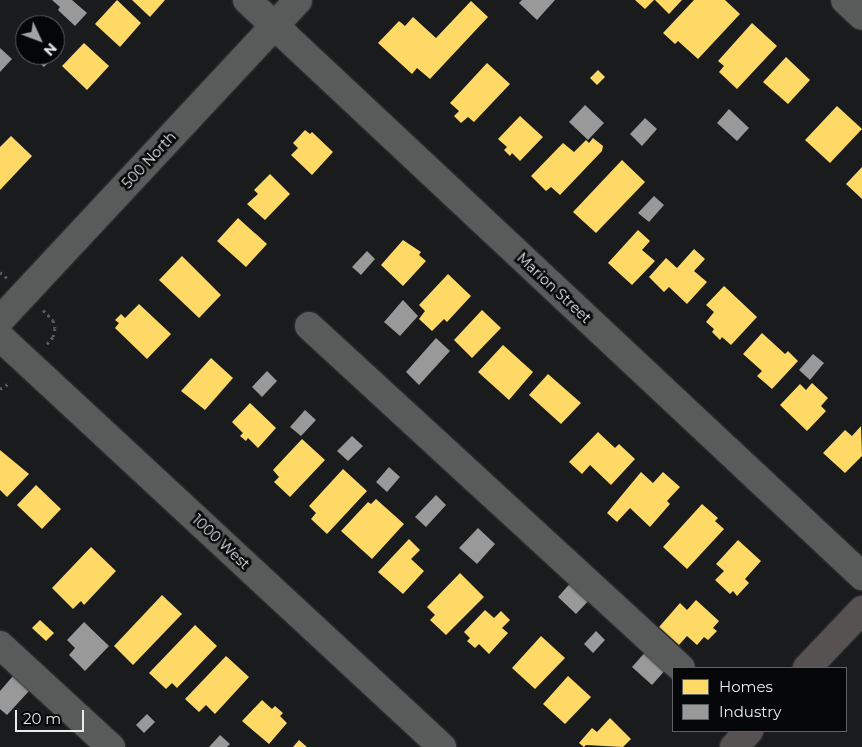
<!DOCTYPE html>
<html>
<head>
<meta charset="utf-8">
<style>
  body { margin:0 }
  #map { position:relative; width:862px; height:747px; overflow:hidden; background:#1a1b1c; font-family:Montserrat,sans-serif }
  div>[style] { position:absolute }
  [style*='--x'] { left:calc(var(--x)*1px); top:calc(var(--y)*1px); width:calc(var(--w)*1px); rotate:calc(var(--a)*1deg) }
  .homes>* { inset:0; background:#ffd966 }
  .industry>* { inset:0; background:#999 }
  .path>* { height:3px; margin-top:-1.5px; transform-origin:0; background:repeating-linear-gradient(90deg,#58595a 0 2.5px,transparent 0 6.5px) }
  .roads { filter:drop-shadow(0 0 1px #363638) drop-shadow(0 0 1px #363638) }
  .minor>* { height:28px; margin:-14px; padding:0 14px; transform-origin:14px; border-radius:14px; background:#595a5a }
  .major>* { height:28px; margin:-14px; padding:0 14px; transform-origin:14px; border-radius:14px; background:#565252 }
  span { translate:-50% -50%; white-space:nowrap; text-align:center; line-height:1.15; -webkit-text-stroke:5px #050607; paint-order:stroke }
  .street-label { font-size:14px; color:#e9eaec }
  .legend { position:absolute; left:672px; top:667px; width:175px; height:65px; box-sizing:border-box; background:#050607; border:1px solid #606163; margin:0; padding:6px 9px; list-style:none; font-size:15px; color:#e9eaec }
  .legend li { display:flex; align-items:center; gap:10px; height:25px }
  .legend b { width:25px; border:1px solid #606163 }
  .north { position:absolute; left:15px; top:15px; width:50px; height:50px; box-sizing:border-box; background:#050607; border:1px solid #606163; border-radius:50%; rotate:133deg; font-size:14px; font-weight:700; line-height:20px; text-align:center; color:#e9eaec }
  .north::after { content:''; display:block; margin:auto; width:18px; height:22px; background:#a1a2a3; clip-path:polygon(50% 0,100% 100%,50% 72%,0 100%) }
  .scale { position:absolute; left:15px; top:710px; width:69px; height:22px; box-sizing:border-box; border:2px solid #e9eaec; border-top:0; padding-left:6px; font-size:15px; line-height:18px; white-space:nowrap; color:#e9eaec; -webkit-text-stroke:4px #050607; paint-order:stroke }
</style>
</head>
<body>
<div id="map">
  <div class="homes">
    <i style="clip-path:polygon(117px 0,141px 23px,120px 47px,95px 24px)"></i>
    <i style="clip-path:polygon(132px 0,165px 0,150px 17px)"></i>
    <i style="clip-path:polygon(635px 0,654px 0,645px 9px)"></i>
    <i style="clip-path:polygon(655px 0,682px 0,669px 14px)"></i>
    <i style="clip-path:polygon(694px 0,725px 0,740px 14px,698px 59px,678px 41px,675px 44px,663px 33px)"></i>
    <i style="clip-path:polygon(471px 1px,488px 17px,430px 79px,417px 68px,412px 74px,378px 43px,399px 21px,405px 26px,413px 17px,436px 38px)"></i>
    <i style="clip-path:polygon(752px 23px,777px 46px,737px 89px,719px 72px,724px 66px,718px 61px)"></i>
    <i style="clip-path:polygon(25px 31px,25px 48px,17px 40px)"></i>
    <i style="clip-path:polygon(84px 43px,109px 66px,87px 90px,62px 66px)"></i>
    <i style="clip-path:polygon(786px 57px,810px 80px,788px 104px,763px 82px)"></i>
    <i style="clip-path:polygon(487px 63px,510px 84px,474px 122px,468px 117px,461px 123px,454px 116px,459px 111px,450px 103px)"></i>
    <i style="clip-path:polygon(598px 70px,605px 77px,597px 85px,590px 78px)"></i>
    <i style="clip-path:polygon(837px 106px,862px 129px,830px 163px,805px 140px)"></i>
    <i style="clip-path:polygon(520px 116px,543px 137px,520px 161px,512px 153px,510px 156px,504px 150px,507px 147px,498px 139px)"></i>
    <i style="clip-path:polygon(305px 130px,310px 134px,312px 132px,333px 152px,312px 175px,291px 155px,298px 148px,293px 143px)"></i>
    <i style="clip-path:polygon(11px 136px,32px 156px,0 190px,0 147px)"></i>
    <i style="clip-path:polygon(593px 138px,603px 146px,602px 151px,560px 195px,551px 187px,546px 191px,531px 176px,563px 143px,574px 152px,586px 140px,589px 143px)"></i>
    <i style="clip-path:polygon(622px 160px,645px 182px,596px 233px,573px 212px)"></i>
    <i style="clip-path:polygon(862px 167px,862px 199px,846px 184px)"></i>
    <i style="clip-path:polygon(270px 174px,290px 194px,265px 220px,247px 204px,258px 194px,254px 190px)"></i>
    <i style="clip-path:polygon(238px 218px,267px 244px,246px 267px,217px 241px)"></i>
    <i style="clip-path:polygon(638px 230px,650px 241px,642px 250px,655px 261px,632px 285px,608px 263px)"></i>
    <i style="clip-path:polygon(403px 240px,421px 252px,419px 255px,426px 261px,403px 286px,381px 265px)"></i>
    <i style="clip-path:polygon(694px 249px,705px 259px,694px 271px,707px 282px,687px 304px,669px 287px,664px 292px,649px 277px,666px 258px,677px 268px)"></i>
    <i style="clip-path:polygon(182px 256px,221px 295px,199px 318px,159px 280px)"></i>
    <i style="clip-path:polygon(448px 274px,471px 296px,447px 322px,444px 319px,432px 331px,419px 319px,425px 311px,419px 305px)"></i>
    <i style="clip-path:polygon(724px 286px,757px 317px,731px 345px,722px 337px,720px 340px,712px 332px,714px 329px,706px 322px,714px 312px,706px 305px)"></i>
    <i style="clip-path:polygon(139px 304px,171px 334px,147px 359px,115px 328px,119px 323px,115px 320px,121px 314px,125px 318px)"></i>
    <i style="clip-path:polygon(482px 310px,501px 328px,472px 358px,454px 340px)"></i>
    <i style="clip-path:polygon(762px 333px,785px 354px,788px 351px,798px 361px,772px 389px,757px 376px,762px 371px,743px 354px)"></i>
    <i style="clip-path:polygon(503px 345px,533px 372px,509px 400px,478px 372px)"></i>
    <i style="clip-path:polygon(211px 358px,233px 378px,205px 410px,181px 391px)"></i>
    <i style="clip-path:polygon(548px 374px,581px 403px,561px 424px,529px 395px)"></i>
    <i style="clip-path:polygon(812px 383px,828px 398px,821px 406px,826px 411px,807px 431px,780px 405px,800px 384px,806px 390px)"></i>
    <i style="clip-path:polygon(250px 403px,276px 428px,258px 448px,248px 438px,246px 441px,240px 436px,243px 433px,232px 422px)"></i>
    <i style="clip-path:polygon(861px 426px,862px 456px,845px 473px,823px 453px,845px 430px,852px 436px)"></i>
    <i style="clip-path:polygon(598px 432px,615px 448px,619px 444px,635px 459px,611px 485px,590px 465px,582px 474px,569px 462px)"></i>
    <i style="clip-path:polygon(302px 439px,325px 460px,290px 497px,274px 482px,279px 477px,273px 470px)"></i>
    <i style="clip-path:polygon(0 450px,29px 474px,7px 497px,0 490px)"></i>
    <i style="clip-path:polygon(343px 469px,367px 491px,327px 534px,311px 519px,316px 513px,309px 506px)"></i>
    <i style="clip-path:polygon(641px 472px,653px 483px,663px 472px,680px 487px,667px 501px,670px 504px,650px 527px,630px 508px,617px 522px,607px 513px)"></i>
    <i style="clip-path:polygon(36px 485px,61px 509px,42px 529px,17px 505px)"></i>
    <i style="clip-path:polygon(376px 499px,404px 524px,372px 559px,341px 531px,368px 502px,371px 504px)"></i>
    <i style="clip-path:polygon(702px 504px,718px 518px,715px 521px,724px 529px,687px 569px,663px 547px)"></i>
    <i style="clip-path:polygon(409px 539px,420px 550px,411px 559px,424px 571px,403px 594px,378px 572px)"></i>
    <i style="clip-path:polygon(738px 540px,761px 561px,745px 579px,749px 583px,737px 596px,733px 591px,730px 594px,715px 580px,724px 571px,716px 564px)"></i>
    <i style="clip-path:polygon(91px 547px,116px 571px,84px 605px,81px 601px,73px 609px,52px 588px)"></i>
    <i style="clip-path:polygon(460px 573px,484px 597px,446px 635px,430px 620px,435px 615px,427px 607px)"></i>
    <i style="clip-path:polygon(162px 595px,182px 614px,133px 665px,114px 646px)"></i>
    <i style="clip-path:polygon(696px 600px,719px 621px,713px 628px,717px 631px,708px 640px,704px 637px,697px 645px,687px 636px,679px 645px,659px 627px,680px 603px,687px 610px)"></i>
    <i style="clip-path:polygon(485px 610px,494px 618px,501px 611px,510px 620px,502px 628px,508px 633px,489px 654px,479px 644px,475px 648px,467px 641px,470px 638px,464px 632px)"></i>
    <i style="clip-path:polygon(40px 620px,54px 633px,46px 641px,32px 628px)"></i>
    <i style="clip-path:polygon(195px 625px,217px 646px,177px 688px,172px 683px,166px 689px,149px 673px)"></i>
    <i style="clip-path:polygon(541px 636px,565px 658px,535px 689px,512px 668px)"></i>
    <i style="clip-path:polygon(226px 656px,249px 677px,215px 714px,206px 705px,199px 712px,185px 699px)"></i>
    <i style="clip-path:polygon(568px 676px,591px 697px,565px 724px,543px 704px)"></i>
    <i style="clip-path:polygon(262px 700px,272px 709px,275px 706px,283px 713px,280px 716px,287px 723px,269px 744px,242px 721px)"></i>
    <i style="clip-path:polygon(610px 718px,631px 739px,623px 747px,586px 745px,584px 747px,579px 743px,592px 728px,597px 732px)"></i>
    <i style="clip-path:polygon(299px 740px,307px 747px,293px 747px)"></i>
  </div>
  <div class="industry">
    <i style="clip-path:polygon(52px 0,72px 0,87px 13px,75px 26px,58px 10px,60px 7px)"></i>
    <i style="clip-path:polygon(522px 0,555px 0,537px 20px,519px 3px)"></i>
    <i style="clip-path:polygon(0 48px,12px 59px,0 72px)"></i>
    <i style="clip-path:polygon(55px 51px,57px 53px,44px 67px,31px 55px,55px 55px)"></i>
    <i style="clip-path:polygon(585px 105px,604px 123px,588px 140px,569px 122px)"></i>
    <i style="clip-path:polygon(729px 109px,749px 128px,737px 141px,717px 123px)"></i>
    <i style="clip-path:polygon(645px 118px,657px 129px,642px 146px,630px 134px)"></i>
    <i style="clip-path:polygon(654px 196px,664px 205px,649px 222px,638px 213px)"></i>
    <i style="clip-path:polygon(367px 251px,375px 259px,361px 275px,352px 267px)"></i>
    <i style="clip-path:polygon(403px 300px,418px 316px,400px 336px,384px 322px)"></i>
    <i style="clip-path:polygon(436px 338px,450px 351px,419px 385px,406px 372px)"></i>
    <i style="clip-path:polygon(813px 354px,824px 363px,810px 380px,799px 370px)"></i>
    <i style="clip-path:polygon(267px 371px,277px 381px,262px 397px,252px 387px)"></i>
    <i style="clip-path:polygon(305px 410px,316px 420px,301px 436px,290px 427px)"></i>
    <i style="clip-path:polygon(352px 436px,363px 446px,348px 461px,337px 451px)"></i>
    <i style="clip-path:polygon(389px 467px,400px 477px,387px 492px,376px 482px)"></i>
    <i style="clip-path:polygon(436px 495px,446px 505px,426px 527px,415px 517px)"></i>
    <i style="clip-path:polygon(478px 528px,495px 544px,477px 564px,459px 548px)"></i>
    <i style="clip-path:polygon(574px 579px,593px 596px,576px 614px,558px 597px)"></i>
    <i style="clip-path:polygon(84px 622px,109px 646px,85px 671px,69px 655px,75px 648px,67px 640px)"></i>
    <i style="clip-path:polygon(596px 631px,605px 640px,593px 653px,584px 644px)"></i>
    <i style="clip-path:polygon(648px 649px,668px 667px,652px 685px,632px 667px)"></i>
    <i style="clip-path:polygon(13px 676px,29px 691px,7px 715px,0 709px,0 691px)"></i>
    <i style="clip-path:polygon(147px 714px,155px 722px,144px 733px,136px 725px)"></i>
    <i style="clip-path:polygon(220px 735px,230px 744px,227px 747px,209px 747px)"></i>
  </div>
  <div class="path">
    <i style="--x:0;--y:272;--w:9;--a:41"></i>
    <i style="--x:43;--y:310;--w:14;--a:45"></i>
    <i style="--x:53;--y:320;--w:8;--a:76"></i>
    <i style="--x:55;--y:328;--w:9;--a:103"></i>
    <i style="--x:53;--y:337;--w:12;--a:132"></i>
    <i style="--x:0;--y:389;--w:13;--a:-32"></i>
  </div>
  <div class="roads">
    <div class="minor">
      <i style="--x:247;--y:0;--w:843;--a:43.12"></i>
      <i style="--x:845;--y:0;--w:23;--a:43"></i>
      <i style="--x:0;--y:320;--w:437;--a:-47"></i>
      <i style="--x:309;--y:326;--w:505;--a:42.59"></i>
      <i style="--x:0;--y:337;--w:603;--a:42.85"></i>
      <i style="--x:0;--y:645;--w:151;--a:42.6"></i>
    </div>
    <div class="major">
      <i style="--x:807;--y:668;--w:80;--a:-46.5"></i>
      <i style="--x:734;--y:747;--w:22;--a:-47"></i>
    </div>
  </div>
  <div class="street-label">
    <span style="left:149px;top:160px;rotate:-47deg">500 North</span>
    <span style="left:554px;top:288px;rotate:43deg">Marion Street</span>
    <span style="left:221px;top:542px;rotate:43deg">1000 West</span>
  </div>
  <ul class="legend">
  <li><b style="height:14px;background:#ffd966"></b>Homes</li>
  <li><b style="height:14px;background:#999"></b>Industry</li>
  </ul>
  <div class="north">N</div>
  <div class="scale">20 m</div>
</div>
</body>
</html>
